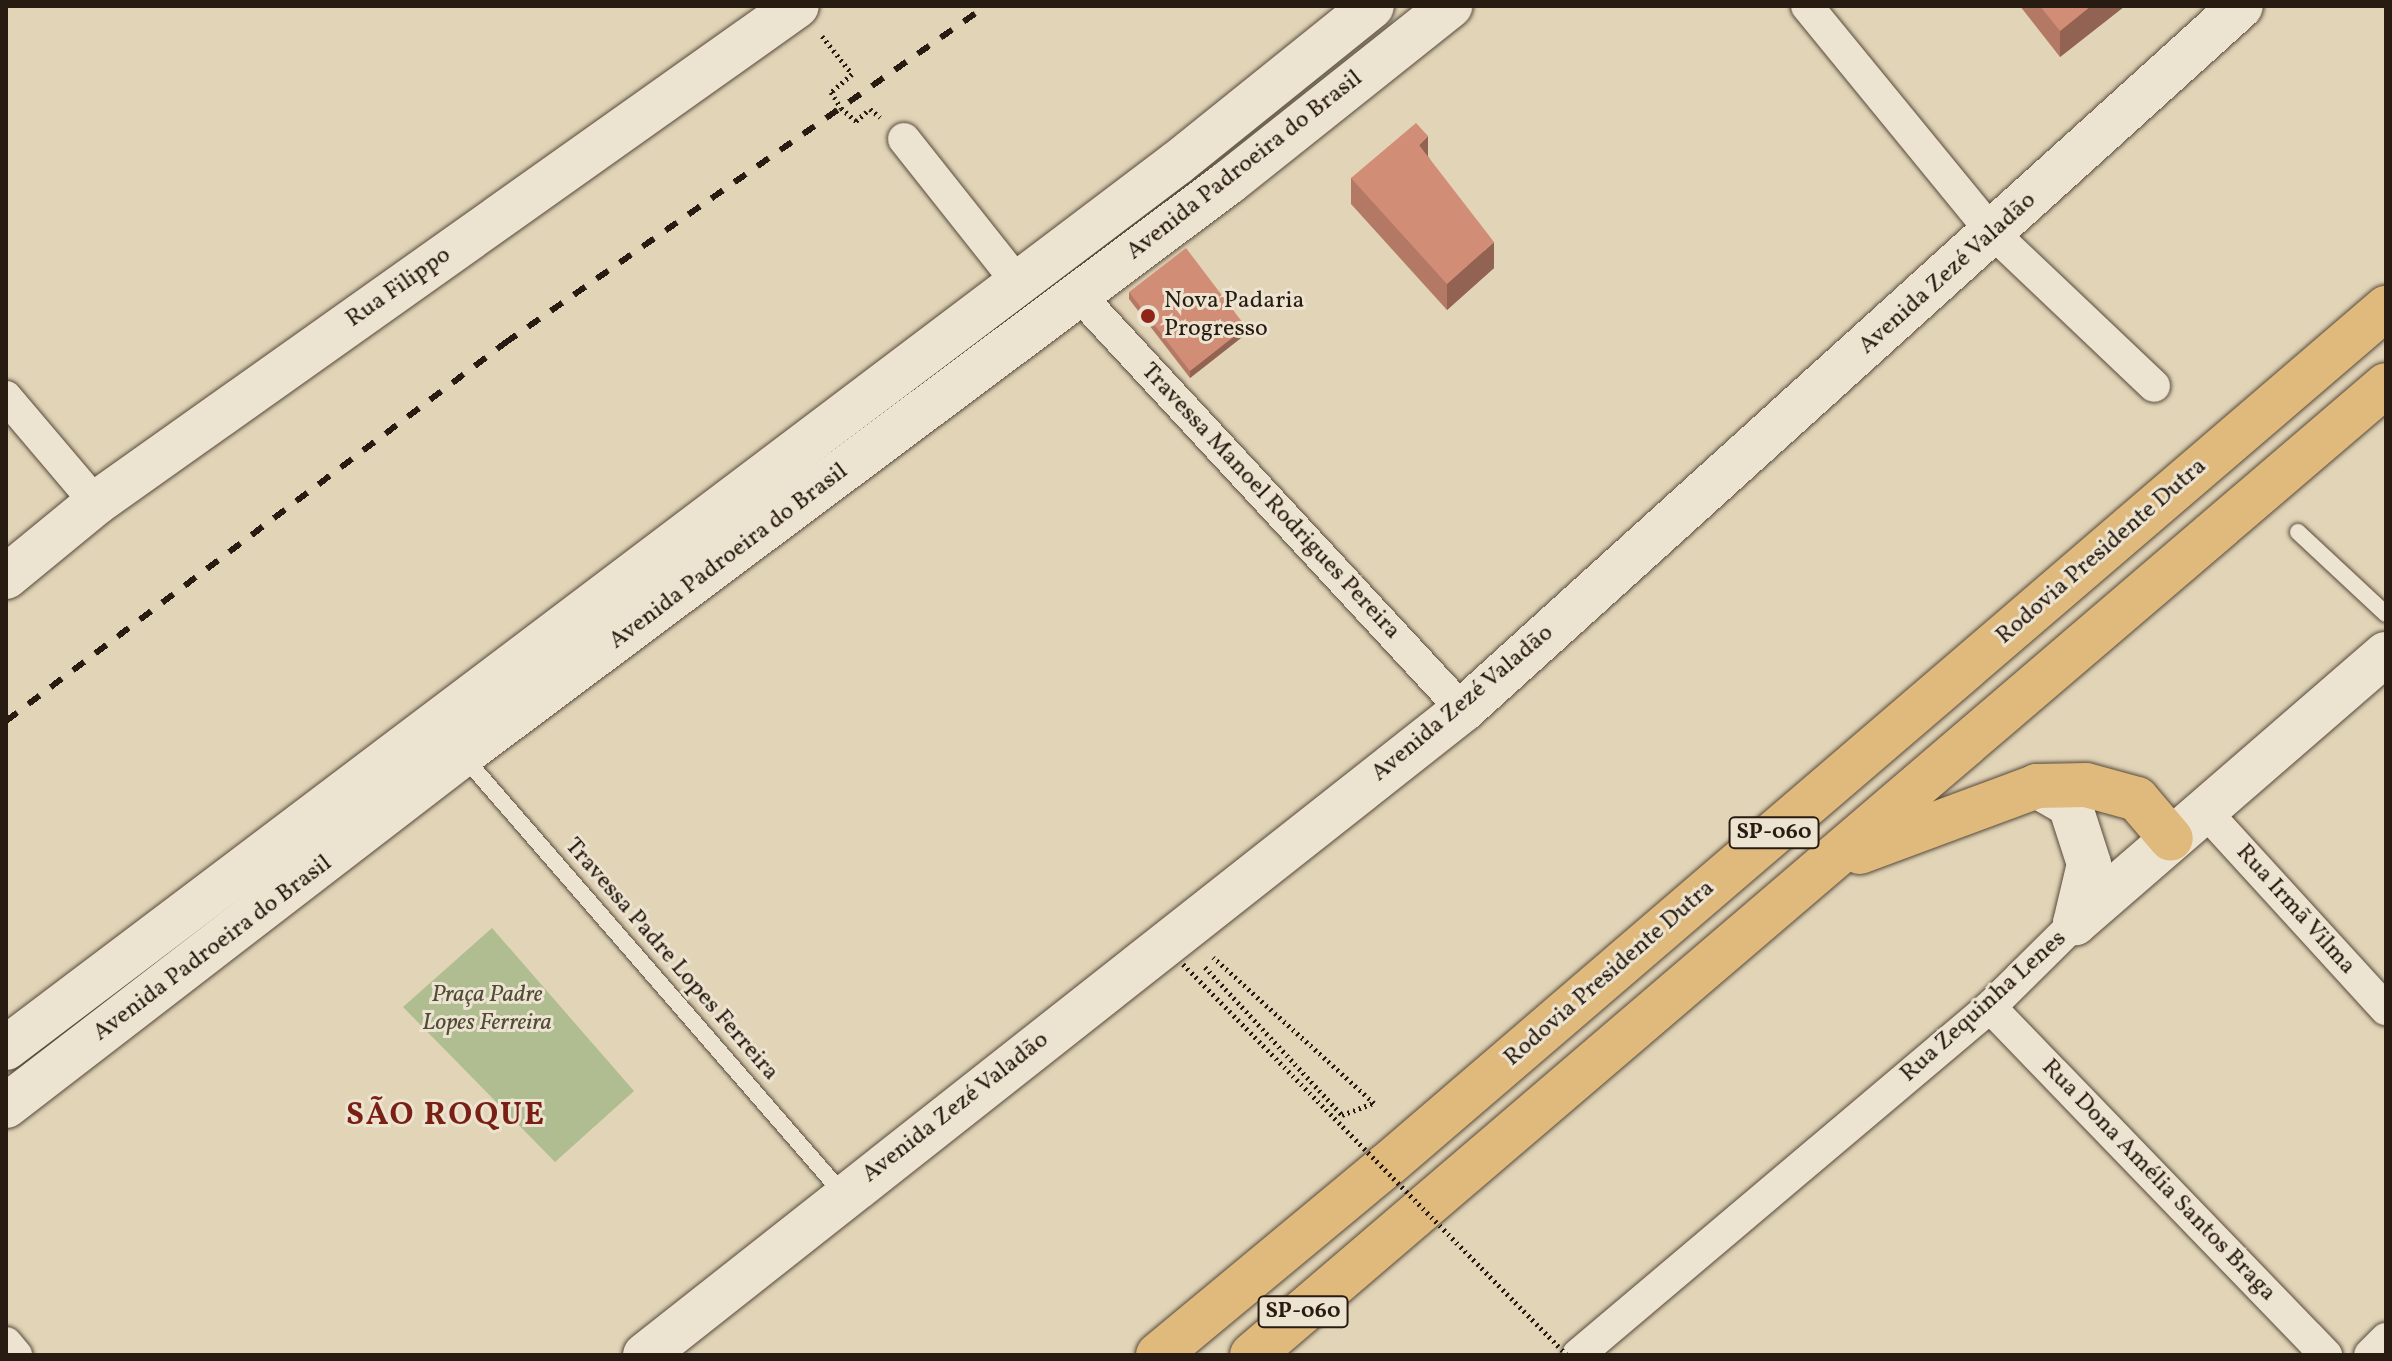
<!DOCTYPE html>
<html>
<head>
<meta charset="utf-8">
<style>
  body { margin:0 }
  #map { position:relative; width:2392px; height:1361px; overflow:hidden; background:#e1d4b7; font-family:Vollkorn,serif }
  div>[style] { position:absolute }
  [style*='--x'] { left:calc(var(--x)*1px); top:calc(var(--y)*1px); width:calc(var(--w)*1px); rotate:calc(var(--a)*1deg) }
  .green>* { inset:0; background:#afbd91 }
  .path>* { height:5px; margin-top:-2.5px; transform-origin:0; background:repeating-linear-gradient(90deg,#281b11 0 2px,transparent 0 6px) }
  .roads { filter:drop-shadow(0 0 2px #56493a) drop-shadow(0 0 2px #56493a) }
  .lane>* { height:16px; margin:-8px; padding:0 8px; transform-origin:8px; border-radius:8px; background:#ece3d0 }
  .street>* { height:32px; margin:-16px; padding:0 16px; transform-origin:16px; border-radius:16px; background:#ece3d0 }
  .secondary>* { height:44px; margin:-22px; padding:0 22px; transform-origin:22px; border-radius:22px; background:#ece3d0 }
  .highway>* { height:44px; margin:-22px; padding:0 22px; transform-origin:22px; border-radius:22px; background:#e0ba7c }
  .rail>* { height:6px; margin-top:-3px; transform-origin:0; background:repeating-linear-gradient(90deg,#281b11 0 14px,transparent 0 28px) }
  .path-bridge>* { height:5px; margin-top:-2.5px; transform-origin:0; background:repeating-linear-gradient(90deg,#281b11 0 2px,transparent 0 6px) }
  .wall>* { inset:0; background:#b47965 }
  .shaded-wall>* { inset:0; background:#926352 }
  .building>* { inset:0; background:#d18d75 }
  .dots>* { width:22px; height:22px; translate:-50% -50%; box-sizing:border-box; border:4px solid #ece3d0; border-radius:50% }
  span { translate:-50% -50%; white-space:nowrap; text-align:center; line-height:1.15; -webkit-text-stroke:6px #ece3d0; paint-order:stroke }
  .shield-label span { padding:2px 6px; background:#ece3d0; border:2px solid; border-radius:6px; -webkit-text-stroke-width:0 }
  .shield-label { font-size:22px; color:#281b11; font-weight:700 }
  .street-label { font-size:24px; color:#281b11 }
  .poi-label { font-size:24px; color:#281b11 }
  .left { translate:0 -50%; text-align:left }
  .park-label { font-size:24px; color:#504c37; font-style:italic }
  .district-label { font-size:32px; color:#7a1f14; font-weight:700; letter-spacing:2px }
  .frame { position:absolute; inset:0; border:8px solid #281b11; pointer-events:none }
</style>
</head>
<body>
<div id="map">
  <div class="green">
    <i style="clip-path:polygon(492px 928px,634px 1091px,555px 1162px,403px 1007px)"></i>
  </div>
  <div class="path">
    <i style="--x:822;--y:36;--w:48;--a:51.7"></i>
    <i style="--x:852;--y:74;--w:28;--a:139"></i>
    <i style="--x:831;--y:92;--w:19;--a:58"></i>
    <i style="--x:841;--y:108;--w:20;--a:41"></i>
    <i style="--x:856;--y:121;--w:18;--a:-41"></i>
    <i style="--x:870;--y:109;--w:13;--a:39"></i>
    <i style="--x:1205;--y:967;--w:202;--a:47.2"></i>
    <i style="--x:1342;--y:1115;--w:34;--a:-21"></i>
    <i style="--x:1374;--y:1103;--w:217;--a:-137.8"></i>
  </div>
  <div class="roads">
    <div class="lane">
      <i style="--x:2298;--y:532;--w:120;--a:43"></i>
      <i style="--x:463;--y:756;--w:581;--a:49.05"></i>
    </div>
    <div class="street">
      <i style="--x:1807;--y:6;--w:293;--a:50.7"></i>
      <i style="--x:1993;--y:233;--w:222;--a:43.5"></i>
      <i style="--x:904;--y:139;--w:184;--a:51.6"></i>
      <i style="--x:1078;--y:294;--w:567;--a:47.22"></i>
      <i style="--x:6;--y:397;--w:139;--a:49.7"></i>
      <i style="--x:2204;--y:810;--w:270;--a:47.6"></i>
      <i style="--x:1990;--y:1007;--w:484;--a:46"></i>
      <i style="--x:6;--y:1343;--w:16;--a:50"></i>
      <i style="--x:1578;--y:1355;--w:539;--a:-40.19"></i>
      <i style="--x:1990;--y:1007;--w:120;--a:-44.7"></i>
      <i style="--x:2370;--y:1355;--w:23;--a:-45"></i>
    </div>
    <div class="secondary">
      <i style="--x:6;--y:577;--w:117;--a:-39.4"></i>
      <i style="--x:96;--y:503;--w:859;--a:-35.34"></i>
      <i style="--x:2037;--y:786;--w:38;--a:30"></i>
      <i style="--x:2070;--y:805;--w:62;--a:72.1"></i>
      <i style="--x:2089;--y:864;--w:61;--a:103.3"></i>
      <i style="--x:2075;--y:923;--w:411;--a:-40.9"></i>
      <i style="--x:6;--y:1048;--w:1468;--a:-37.08"></i>
      <i style="--x:1177;--y:163;--w:250;--a:-38.8"></i>
      <i style="--x:6;--y:1106;--w:575;--a:-37.59"></i>
      <i style="--x:462;--y:755;--w:957;--a:-36.76"></i>
      <i style="--x:1229;--y:182;--w:283;--a:-38.5"></i>
      <i style="--x:645;--y:1355;--w:1042;--a:-38.26"></i>
      <i style="--x:1463;--y:710;--w:1049;--a:-42.14"></i>
    </div>
    <div class="highway">
      <i style="--x:1860;--y:852;--w:189;--a:-20.4"></i>
      <i style="--x:2037;--y:786;--w:49;--a:-1.2"></i>
      <i style="--x:2086;--y:785;--w:53;--a:15.4"></i>
      <i style="--x:2137;--y:799;--w:52;--a:49.6"></i>
      <i style="--x:1158;--y:1355;--w:296;--a:-39.7"></i>
      <i style="--x:1386;--y:1166;--w:1318;--a:-40.63"></i>
      <i style="--x:1252;--y:1355;--w:1492;--a:-40.54"></i>
    </div>
  </div>
  <div class="rail">
    <i style="--x:6;--y:721;--w:626;--a:-37.14"></i>
    <i style="--x:505;--y:343;--w:587;--a:-35.02"></i>
  </div>
  <div class="path-bridge">
    <i style="--x:1183;--y:964;--w:548;--a:45.52"></i>
  </div>
  <div class="wall">
    <i style="clip-path:polygon(2020px 6px,2125px 6px,2060px 57px)"></i>
    <i style="clip-path:polygon(1428px 156px,1494px 268px,1447px 310px,1351px 204px,1351px 178px)"></i>
    <i style="clip-path:polygon(1129px 292px,1246px 334px,1190px 378px,1129px 299px)"></i>
  </div>
  <div class="shaded-wall">
    <i style="clip-path:polygon(2091px 6px,2125px 6px,2060px 57px,2060px 31px)"></i>
    <i style="clip-path:polygon(1428px 136px,1428px 162px,1419px 145px)"></i>
    <i style="clip-path:polygon(1494px 242px,1494px 268px,1447px 310px,1447px 284px)"></i>
    <i style="clip-path:polygon(1246px 327px,1246px 334px,1190px 378px,1190px 371px)"></i>
  </div>
  <div class="building">
    <i style="clip-path:polygon(2040px 6px,2091px 6px,2060px 31px)"></i>
    <i style="clip-path:polygon(1416px 123px,1428px 136px,1419px 145px,1494px 242px,1447px 284px,1351px 178px)"></i>
    <i style="clip-path:polygon(1186px 248px,1246px 327px,1190px 371px,1129px 292px)"></i>
  </div>
  <div class="dots">
    <i style="left:1148px;top:316px;background:#8f2418"></i>
  </div>
  <div class="shield-label">
    <span style="left:1774px;top:833px">SP-060</span>
    <span style="left:1303px;top:1312px">SP-060</span>
  </div>
  <div class="street-label">
    <span style="left:1245px;top:166px;rotate:-38deg">Avenida Padroeira do Brasil</span>
    <span style="left:1948px;top:274px;rotate:-42deg">Avenida Zezé Valadão</span>
    <span style="left:399px;top:288px;rotate:-35deg">Rua Filippo</span>
    <span style="left:1270px;top:502px;rotate:47deg">Travessa Manoel Rodrigues Pereira</span>
    <span style="left:2102px;top:552px;rotate:-41deg">Rodovia Presidente Dutra</span>
    <span style="left:729px;top:557px;rotate:-37deg">Avenida Padroeira do Brasil</span>
    <span style="left:1463px;top:704px;rotate:-40deg">Avenida Zezé Valadão</span>
    <span style="left:2295px;top:910px;rotate:48deg">Rua Irmã Vilma</span>
    <span style="left:213px;top:949px;rotate:-37deg">Avenida Padroeira do Brasil</span>
    <span style="left:671px;top:960px;rotate:49deg">Travessa Padre Lopes Ferreira</span>
    <span style="left:1610px;top:974px;rotate:-41deg">Rodovia Presidente Dutra</span>
    <span style="left:1984px;top:1007px;rotate:-42deg">Rua Zequinha Lenes</span>
    <span style="left:956px;top:1108px;rotate:-38deg">Avenida Zezé Valadão</span>
    <span style="left:2158px;top:1181px;rotate:46deg">Rua Dona Amélia Santos Braga</span>
  </div>
  <div class="poi-label">
    <span class="left" style="left:1164px;top:316px">Nova Padaria<br>Progresso</span>
  </div>
  <div class="park-label">
    <span style="left:487px;top:1010px">Praça Padre<br>Lopes Ferreira</span>
  </div>
  <div class="district-label">
    <span style="left:446px;top:1116px">SÃO ROQUE</span>
  </div>
  <div class="frame"></div>
</div>
</body>
</html>
